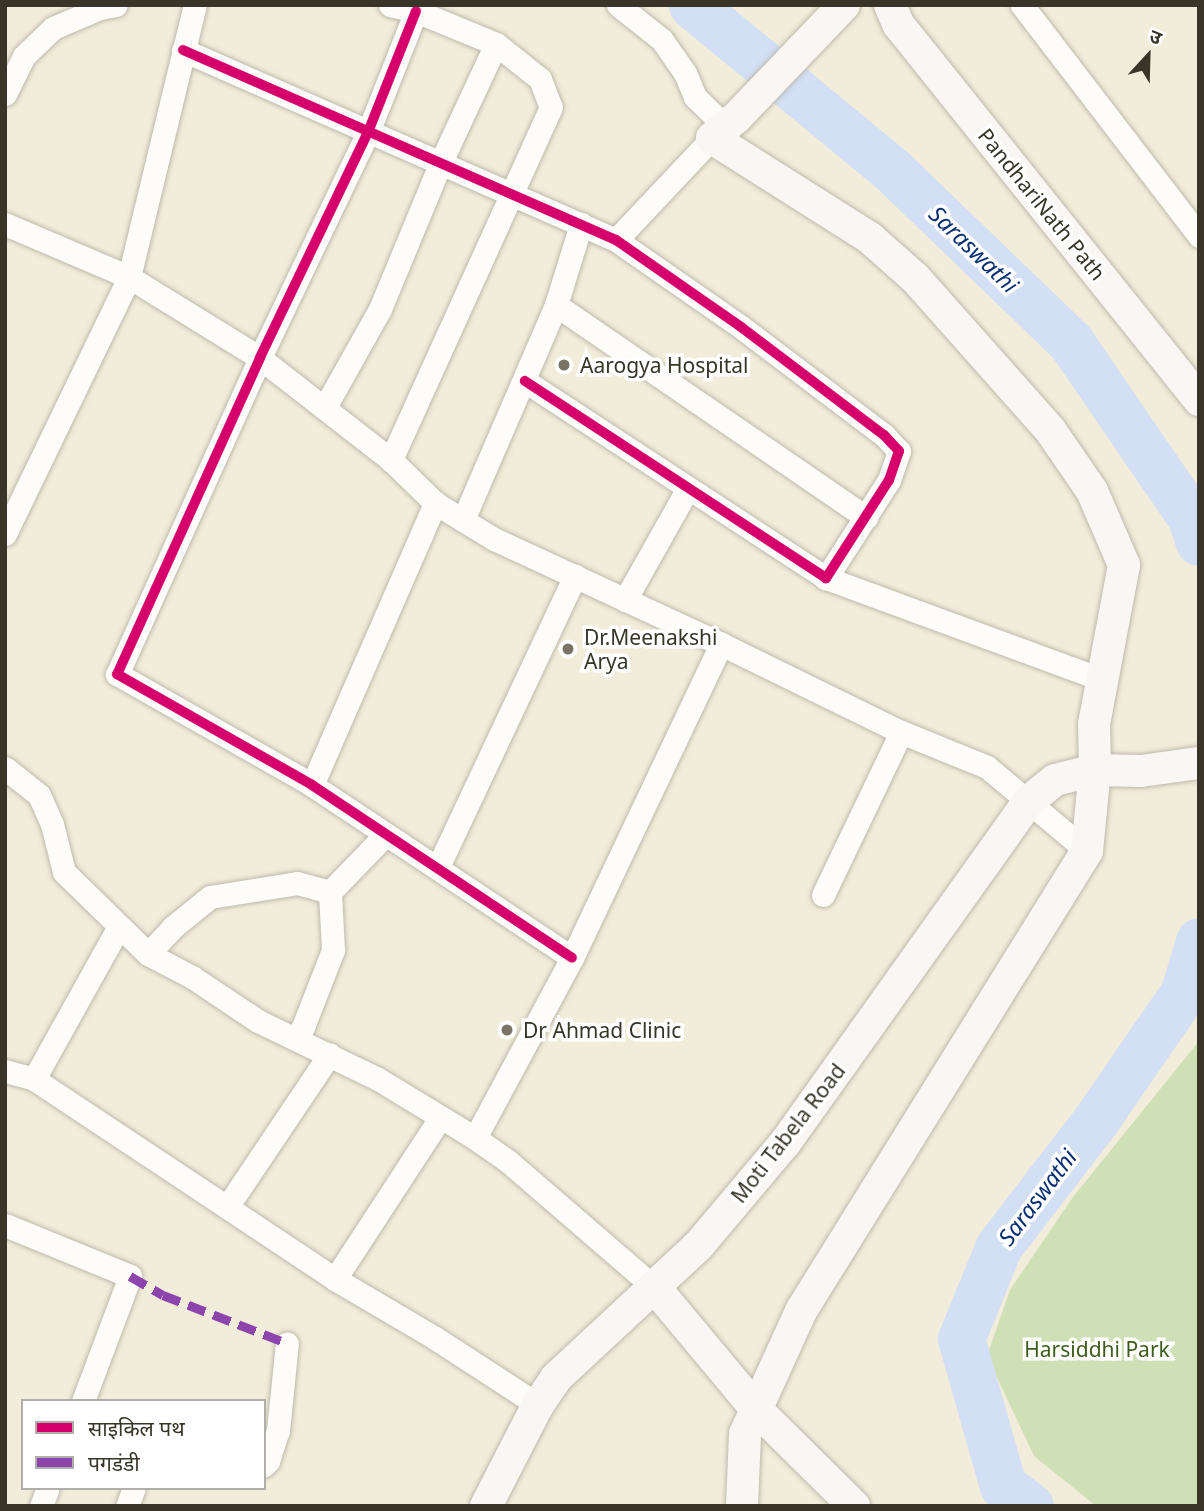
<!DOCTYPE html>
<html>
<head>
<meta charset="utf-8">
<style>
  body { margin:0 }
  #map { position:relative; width:1204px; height:1511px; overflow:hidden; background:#f2ecda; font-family:"Noto Sans","Noto Sans Devanagari",sans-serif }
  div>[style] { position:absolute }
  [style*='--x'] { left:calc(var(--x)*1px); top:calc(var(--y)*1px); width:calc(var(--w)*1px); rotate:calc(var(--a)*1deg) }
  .green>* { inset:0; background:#d0e0b6 }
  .river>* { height:47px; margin:-23.5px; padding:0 23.5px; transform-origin:23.5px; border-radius:23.5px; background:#d2dff4 }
  .roads { filter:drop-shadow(0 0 2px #bebaac) drop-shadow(0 0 2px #bebaac) }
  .street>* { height:23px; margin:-11.5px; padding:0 11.5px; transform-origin:11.5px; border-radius:11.5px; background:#fdfcf9 }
  .secondary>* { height:32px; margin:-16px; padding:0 16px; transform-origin:16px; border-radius:16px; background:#faf6f3 }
  .quiet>* { height:9px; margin-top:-4.5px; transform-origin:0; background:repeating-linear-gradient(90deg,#8e44ad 0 18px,transparent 0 27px) }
  .cycleway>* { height:10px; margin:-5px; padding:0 5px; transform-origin:5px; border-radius:5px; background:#d6006c }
  .dots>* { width:19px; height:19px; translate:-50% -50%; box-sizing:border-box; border:4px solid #fff; border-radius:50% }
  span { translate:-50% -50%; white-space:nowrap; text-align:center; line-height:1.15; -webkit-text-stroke:7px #fff; paint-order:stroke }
  .street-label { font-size:21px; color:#383427 }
  .poi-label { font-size:21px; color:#383427 }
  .left { translate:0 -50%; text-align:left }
  .park-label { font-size:21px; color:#3e5c1b }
  .water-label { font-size:23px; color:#082f72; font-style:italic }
  .frame { position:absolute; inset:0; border:7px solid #383427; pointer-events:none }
  .legend { position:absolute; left:21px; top:1399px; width:245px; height:91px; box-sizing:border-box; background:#fff; border:2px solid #afaea9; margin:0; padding:9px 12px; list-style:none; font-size:21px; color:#383427 }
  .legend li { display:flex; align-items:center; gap:14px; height:35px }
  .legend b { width:35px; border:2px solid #afaea9 }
  .north { position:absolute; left:1113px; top:21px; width:70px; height:70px; -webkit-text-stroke:5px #fff; paint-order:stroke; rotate:22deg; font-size:19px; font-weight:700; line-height:28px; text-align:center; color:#383427 }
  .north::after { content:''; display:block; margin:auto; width:24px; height:32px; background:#383427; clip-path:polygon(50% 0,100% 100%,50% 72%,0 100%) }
</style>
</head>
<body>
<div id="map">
  <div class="green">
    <i style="clip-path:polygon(1199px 1041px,1199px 1506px,1096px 1506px,1034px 1456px,987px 1356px,1010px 1290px,1073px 1197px)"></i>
  </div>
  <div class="river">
    <i style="--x:692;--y:5;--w:258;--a:39.5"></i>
    <i style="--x:891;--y:169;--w:248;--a:43.9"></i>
    <i style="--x:1070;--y:341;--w:214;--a:55.6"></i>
    <i style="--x:1191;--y:518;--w:25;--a:72"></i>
    <i style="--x:1030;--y:1506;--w:34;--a:-143"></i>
    <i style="--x:1003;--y:1486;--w:153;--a:-105.9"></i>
    <i style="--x:961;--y:1339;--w:100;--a:-67.8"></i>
    <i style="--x:999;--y:1246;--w:159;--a:-52.4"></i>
    <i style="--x:1096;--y:1120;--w:155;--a:-55.5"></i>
    <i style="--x:1184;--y:992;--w:53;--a:-73.6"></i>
  </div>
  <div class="roads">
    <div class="street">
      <i style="--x:390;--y:5;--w:27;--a:13"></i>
      <i style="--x:416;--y:11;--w:87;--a:22.4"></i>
      <i style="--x:496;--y:44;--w:56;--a:38.5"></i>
      <i style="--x:540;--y:79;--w:30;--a:69"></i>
      <i style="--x:551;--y:107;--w:388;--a:114.4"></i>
      <i style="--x:618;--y:5;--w:56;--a:38.5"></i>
      <i style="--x:662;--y:40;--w:40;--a:55.1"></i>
      <i style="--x:685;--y:73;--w:26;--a:67"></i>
      <i style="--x:695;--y:97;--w:32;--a:44"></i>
      <i style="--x:718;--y:119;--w:18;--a:-3"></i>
      <i style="--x:1022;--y:5;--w:291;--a:52.5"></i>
      <i style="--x:416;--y:11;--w:128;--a:111.6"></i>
      <i style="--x:369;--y:130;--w:253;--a:115.6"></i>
      <i style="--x:260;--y:358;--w:347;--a:114.3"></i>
      <i style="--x:117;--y:674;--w:224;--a:29.6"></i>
      <i style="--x:312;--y:785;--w:312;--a:33.6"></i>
      <i style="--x:183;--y:50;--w:473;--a:23.7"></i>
      <i style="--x:616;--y:240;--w:152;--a:34.8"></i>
      <i style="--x:741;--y:327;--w:179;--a:37.1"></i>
      <i style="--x:884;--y:435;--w:22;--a:47"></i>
      <i style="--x:899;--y:451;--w:31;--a:109"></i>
      <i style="--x:889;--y:480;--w:117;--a:122.7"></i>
      <i style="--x:826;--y:578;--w:360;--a:-146.8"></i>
      <i style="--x:5;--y:94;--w:42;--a:-63.4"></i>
      <i style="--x:24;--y:56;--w:40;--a:-44"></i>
      <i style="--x:53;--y:28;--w:51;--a:-23.1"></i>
      <i style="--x:100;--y:8;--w:16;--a:-11"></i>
      <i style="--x:5;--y:224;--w:135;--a:23.1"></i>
      <i style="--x:129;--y:277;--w:154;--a:31.7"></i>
      <i style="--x:260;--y:358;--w:166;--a:37.9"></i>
      <i style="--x:391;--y:460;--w:62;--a:44.3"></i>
      <i style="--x:435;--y:503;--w:69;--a:31.4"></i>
      <i style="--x:494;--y:539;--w:250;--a:24.8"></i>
      <i style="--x:721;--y:644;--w:200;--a:26.1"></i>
      <i style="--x:901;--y:732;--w:93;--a:22.1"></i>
      <i style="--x:987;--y:767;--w:131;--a:40"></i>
      <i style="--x:616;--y:240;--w:140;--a:-46.7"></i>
      <i style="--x:556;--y:305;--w:376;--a:34.4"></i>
      <i style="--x:325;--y:407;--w:112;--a:-60.7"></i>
      <i style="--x:380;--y:309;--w:157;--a:-67.5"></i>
      <i style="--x:440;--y:164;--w:132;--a:-65"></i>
      <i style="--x:463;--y:520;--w:234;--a:-66.6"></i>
      <i style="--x:556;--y:305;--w:85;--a:-72.8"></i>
      <i style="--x:5;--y:534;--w:285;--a:-64.2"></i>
      <i style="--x:129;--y:277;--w:280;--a:-76.4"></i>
      <i style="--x:826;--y:578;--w:292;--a:20.2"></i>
      <i style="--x:625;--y:600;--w:126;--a:-60.6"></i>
      <i style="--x:5;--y:768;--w:43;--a:38.5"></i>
      <i style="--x:39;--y:795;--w:32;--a:66"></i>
      <i style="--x:52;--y:824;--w:49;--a:76"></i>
      <i style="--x:64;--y:872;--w:117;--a:44.3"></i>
      <i style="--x:148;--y:954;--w:50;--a:27.6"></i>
      <i style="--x:192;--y:977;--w:79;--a:33.7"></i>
      <i style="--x:258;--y:1021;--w:133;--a:25.8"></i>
      <i style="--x:378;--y:1079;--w:114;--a:31.3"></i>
      <i style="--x:475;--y:1138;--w:42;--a:35.2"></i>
      <i style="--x:509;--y:1162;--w:194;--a:40.8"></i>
      <i style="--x:312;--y:785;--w:308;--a:-66.4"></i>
      <i style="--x:438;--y:867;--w:322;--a:-64.8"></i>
      <i style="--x:823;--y:895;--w:181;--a:-64.4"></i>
      <i style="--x:148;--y:954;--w:37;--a:-47"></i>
      <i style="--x:173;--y:927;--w:48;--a:-39"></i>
      <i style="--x:210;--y:897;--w:88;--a:-9.1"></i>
      <i style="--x:297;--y:883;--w:34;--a:15"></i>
      <i style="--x:330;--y:892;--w:79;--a:-46"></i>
      <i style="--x:295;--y:1038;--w:14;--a:-54"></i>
      <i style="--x:303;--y:1027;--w:83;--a:-68.7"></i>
      <i style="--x:333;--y:950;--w:58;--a:-93"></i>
      <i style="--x:5;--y:1071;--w:30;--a:15"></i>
      <i style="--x:34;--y:1079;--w:361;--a:33.6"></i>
      <i style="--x:335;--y:1279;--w:116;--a:30.5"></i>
      <i style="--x:435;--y:1338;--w:123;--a:33"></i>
      <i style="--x:34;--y:1079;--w:173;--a:-60.9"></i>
      <i style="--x:475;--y:1138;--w:204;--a:-61.7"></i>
      <i style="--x:572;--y:958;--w:348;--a:-64.6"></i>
      <i style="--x:227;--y:1207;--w:184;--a:-56.1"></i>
      <i style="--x:5;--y:1225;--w:135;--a:22.2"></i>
      <i style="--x:130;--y:1276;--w:134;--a:110.6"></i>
      <i style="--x:335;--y:1279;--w:192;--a:-56.9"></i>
      <i style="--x:264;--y:1465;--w:6;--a:-45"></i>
      <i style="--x:268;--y:1461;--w:32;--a:-72"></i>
      <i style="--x:278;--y:1431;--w:88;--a:-84.2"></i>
      <i style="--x:41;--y:1506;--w:19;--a:-69"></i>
      <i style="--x:127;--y:1506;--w:19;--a:-69"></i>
    </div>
    <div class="secondary">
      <i style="--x:890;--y:5;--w:21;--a:67"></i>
      <i style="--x:898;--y:24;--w:482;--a:51.3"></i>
      <i style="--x:656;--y:1289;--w:156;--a:50.2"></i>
      <i style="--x:756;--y:1409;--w:138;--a:44.7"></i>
      <i style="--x:486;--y:1506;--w:114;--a:-62.8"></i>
      <i style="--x:538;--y:1405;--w:32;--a:-56"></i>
      <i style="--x:556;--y:1378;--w:195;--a:-42.9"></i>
      <i style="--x:699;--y:1245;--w:133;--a:-49.9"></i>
      <i style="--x:785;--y:1143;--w:420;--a:-54.5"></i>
      <i style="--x:1029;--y:801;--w:33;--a:-39"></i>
      <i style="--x:1055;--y:780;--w:41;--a:-14"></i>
      <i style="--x:1095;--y:770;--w:46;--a:1.2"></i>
      <i style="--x:1141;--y:771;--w:59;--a:-7.9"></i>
      <i style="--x:742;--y:1506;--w:72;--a:-87.6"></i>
      <i style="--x:745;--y:1434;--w:135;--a:-65.5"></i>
      <i style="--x:801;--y:1311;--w:542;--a:-58.13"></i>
      <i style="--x:1087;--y:851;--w:81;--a:-84.4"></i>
      <i style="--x:1095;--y:770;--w:46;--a:-91.2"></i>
      <i style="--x:1094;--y:724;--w:162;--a:-79.3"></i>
      <i style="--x:1124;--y:565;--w:81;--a:-113.4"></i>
      <i style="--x:1092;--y:491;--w:74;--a:-124.5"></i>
      <i style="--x:1050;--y:430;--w:203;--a:-131.6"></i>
      <i style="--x:915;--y:278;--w:60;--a:-138.4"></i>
      <i style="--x:870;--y:238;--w:187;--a:-147.7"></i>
      <i style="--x:712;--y:138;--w:31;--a:-40"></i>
      <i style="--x:736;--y:118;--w:156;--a:-46.3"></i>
    </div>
  </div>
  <div class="quiet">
    <i style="--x:130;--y:1276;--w:38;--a:30"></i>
    <i style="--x:163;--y:1295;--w:133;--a:21.2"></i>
  </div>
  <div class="cycleway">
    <i style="--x:416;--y:11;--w:128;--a:111.6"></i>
    <i style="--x:369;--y:130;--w:253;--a:115.6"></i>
    <i style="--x:260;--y:358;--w:347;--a:114.3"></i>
    <i style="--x:117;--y:674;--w:224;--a:29.6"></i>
    <i style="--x:312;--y:785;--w:312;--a:33.6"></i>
    <i style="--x:183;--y:50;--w:473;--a:23.7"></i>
    <i style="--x:616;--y:240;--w:152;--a:34.8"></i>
    <i style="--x:741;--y:327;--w:179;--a:37.1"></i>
    <i style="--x:884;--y:435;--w:22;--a:47"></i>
    <i style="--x:899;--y:451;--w:31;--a:109"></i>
    <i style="--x:889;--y:480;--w:117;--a:122.7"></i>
    <i style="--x:826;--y:578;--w:360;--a:-146.8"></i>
  </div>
  <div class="dots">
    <i style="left:564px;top:365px;background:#797466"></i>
    <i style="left:568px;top:649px;background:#797466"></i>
    <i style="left:507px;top:1030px;background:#797466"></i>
  </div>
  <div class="street-label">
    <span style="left:1042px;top:204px;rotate:51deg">PandhariNath Path</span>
    <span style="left:788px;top:1133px;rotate:-52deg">Moti Tabela Road</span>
  </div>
  <div class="poi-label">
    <span class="left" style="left:580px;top:365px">Aarogya Hospital</span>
    <span class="left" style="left:584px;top:649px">Dr.Meenakshi<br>Arya</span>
    <span class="left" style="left:523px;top:1030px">Dr Ahmad Clinic</span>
  </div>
  <div class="park-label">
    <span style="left:1097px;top:1349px">Harsiddhi Park</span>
  </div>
  <div class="water-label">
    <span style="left:974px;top:249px;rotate:44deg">Saraswathi</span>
    <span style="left:1037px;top:1197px;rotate:-53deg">Saraswathi</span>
  </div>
  <div class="frame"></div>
  <ul class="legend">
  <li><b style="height:9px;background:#d6006c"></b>साइकिल पथ</li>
  <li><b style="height:9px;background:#8e44ad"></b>पगडंडी</li>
  </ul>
  <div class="north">उ</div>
</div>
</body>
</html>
